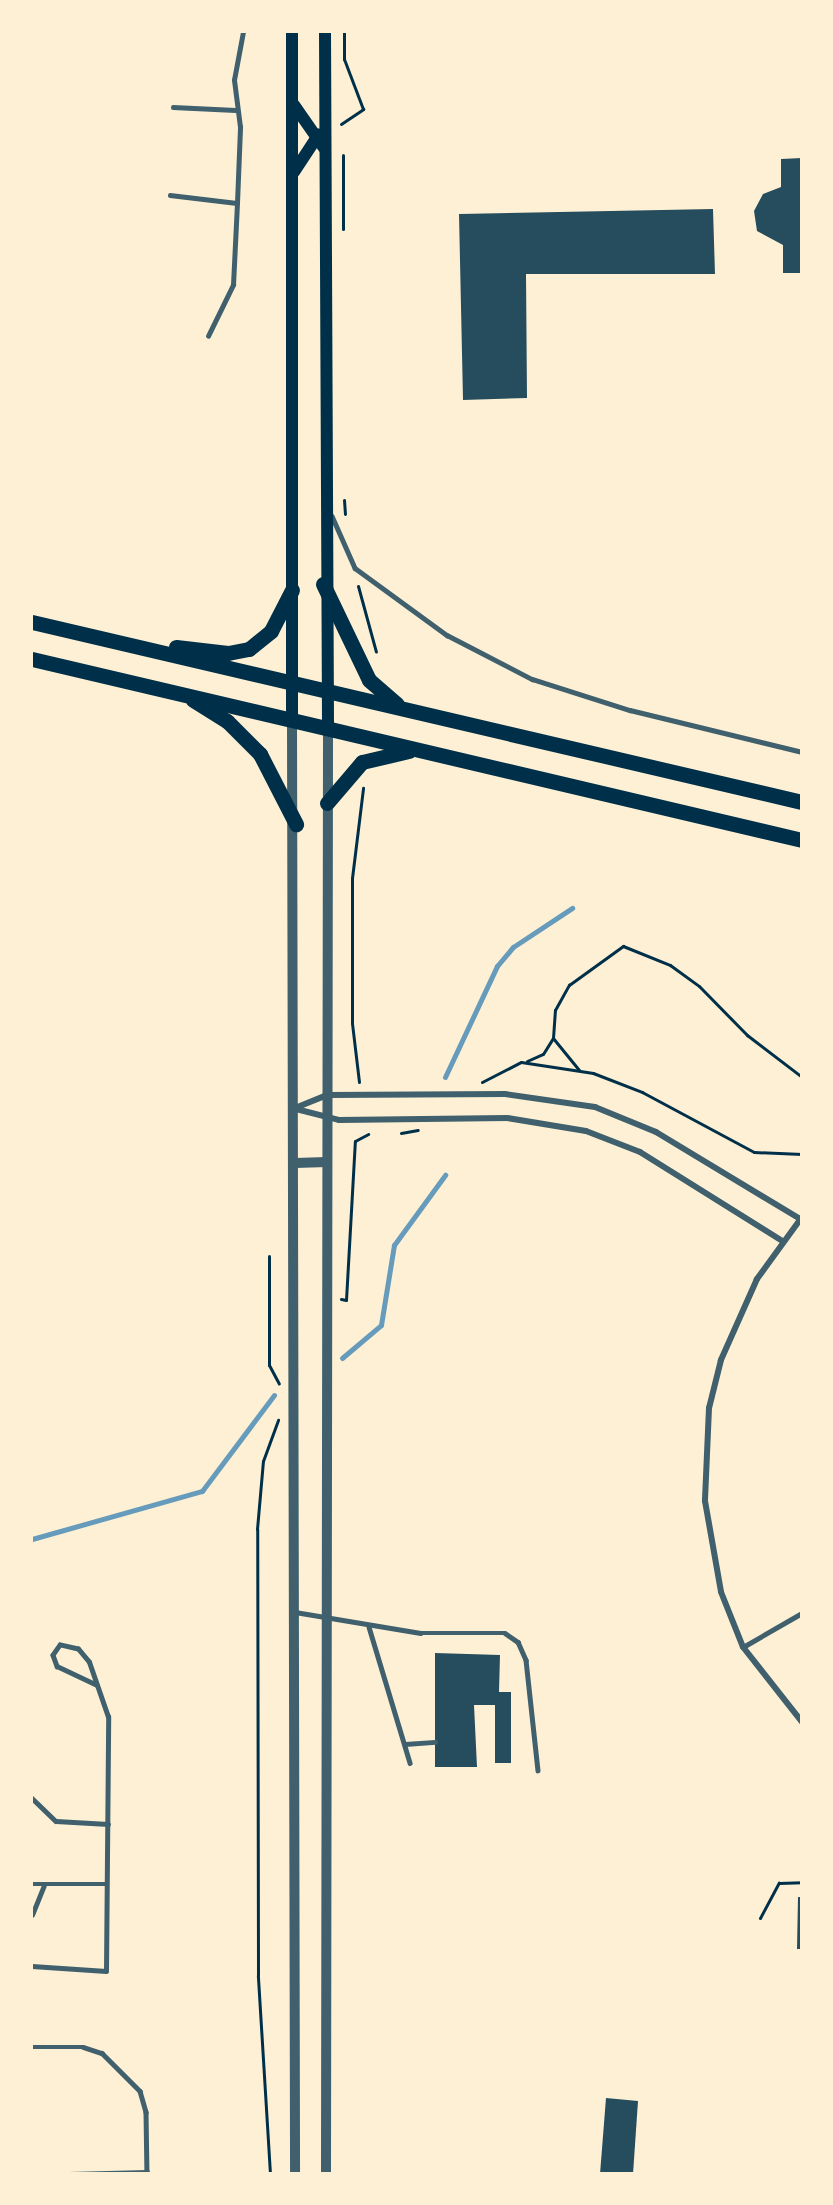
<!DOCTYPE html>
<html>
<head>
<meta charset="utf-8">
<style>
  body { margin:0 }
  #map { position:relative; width:833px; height:2205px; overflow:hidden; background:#fdf0d5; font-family:Roboto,sans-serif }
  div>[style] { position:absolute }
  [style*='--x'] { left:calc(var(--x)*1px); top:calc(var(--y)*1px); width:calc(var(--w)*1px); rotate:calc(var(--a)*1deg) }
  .stream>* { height:5px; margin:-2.5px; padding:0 2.5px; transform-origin:2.5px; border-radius:2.5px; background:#669bbc }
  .building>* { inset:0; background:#264d5e }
  .path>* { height:3px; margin:-1.5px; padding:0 1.5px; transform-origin:1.5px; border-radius:1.5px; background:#003049 }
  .service>* { height:4.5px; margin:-2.25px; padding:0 2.25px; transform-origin:2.25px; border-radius:2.25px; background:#3f606c }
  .minor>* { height:6px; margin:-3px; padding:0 3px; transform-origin:3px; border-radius:3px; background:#3f606c }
  .tertiary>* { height:10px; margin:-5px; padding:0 5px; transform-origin:5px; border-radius:5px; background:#3f606c }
  .secondary>* { height:12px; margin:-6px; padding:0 6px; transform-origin:6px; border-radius:6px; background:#003049 }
  .primary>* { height:15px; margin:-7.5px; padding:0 7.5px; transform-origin:7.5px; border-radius:7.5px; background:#003049 }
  span { translate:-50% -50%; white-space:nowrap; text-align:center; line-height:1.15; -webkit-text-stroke:6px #fdf0d5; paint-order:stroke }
  .frame { position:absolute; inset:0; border:33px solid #fdf0d5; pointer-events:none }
</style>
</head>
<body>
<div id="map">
  <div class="stream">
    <i style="--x:445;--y:1077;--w:123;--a:-64.9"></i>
    <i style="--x:497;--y:966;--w:25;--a:-50"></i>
    <i style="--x:513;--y:947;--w:71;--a:-33.5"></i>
    <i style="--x:342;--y:1358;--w:51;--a:-40.2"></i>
    <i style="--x:381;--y:1325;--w:81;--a:-80.8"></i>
    <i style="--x:394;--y:1245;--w:87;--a:-53.9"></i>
    <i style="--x:32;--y:1539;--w:177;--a:-15.8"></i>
    <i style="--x:202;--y:1491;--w:120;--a:-53.1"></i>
  </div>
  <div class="building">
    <i style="clip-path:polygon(802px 158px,802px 273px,783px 273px,783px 245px,757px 231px,754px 211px,763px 194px,781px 187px,781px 159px)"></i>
    <i style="clip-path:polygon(713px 209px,715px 274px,526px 274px,527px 398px,463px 400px,459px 214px)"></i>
    <i style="clip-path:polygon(435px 1653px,500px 1655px,499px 1692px,511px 1692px,511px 1763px,495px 1763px,495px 1705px,474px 1705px,477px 1767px,435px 1767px)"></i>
    <i style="clip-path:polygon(798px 1897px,802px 1897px,802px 1949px,797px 1949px)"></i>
    <i style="clip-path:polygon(606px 2098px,638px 2101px,633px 2174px,600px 2174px)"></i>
  </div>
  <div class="path">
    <i style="--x:341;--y:124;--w:27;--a:-34"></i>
    <i style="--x:363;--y:109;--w:53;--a:-110.8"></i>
    <i style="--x:344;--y:59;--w:27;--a:-90"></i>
    <i style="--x:343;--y:155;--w:74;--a:90"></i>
    <i style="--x:344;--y:500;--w:14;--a:86"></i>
    <i style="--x:358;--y:586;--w:68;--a:74.7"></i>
    <i style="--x:527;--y:1061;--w:17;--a:-24"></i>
    <i style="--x:543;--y:1054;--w:19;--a:-58"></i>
    <i style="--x:579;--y:1070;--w:41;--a:-129.1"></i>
    <i style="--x:553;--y:1038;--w:28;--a:-86"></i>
    <i style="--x:555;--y:1010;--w:29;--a:-61"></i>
    <i style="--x:569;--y:985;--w:67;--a:-35.8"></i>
    <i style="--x:623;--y:946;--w:51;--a:22"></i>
    <i style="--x:670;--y:965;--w:36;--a:36"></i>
    <i style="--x:699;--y:986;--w:69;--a:45.6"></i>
    <i style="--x:747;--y:1035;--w:69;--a:37.4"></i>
    <i style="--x:359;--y:1082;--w:59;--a:-96.8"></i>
    <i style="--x:352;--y:1023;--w:145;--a:-90"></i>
    <i style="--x:352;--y:878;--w:91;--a:-83"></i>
    <i style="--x:482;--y:1082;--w:44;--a:-27.1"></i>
    <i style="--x:521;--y:1062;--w:73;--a:8.7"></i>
    <i style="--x:593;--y:1073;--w:53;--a:21.2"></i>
    <i style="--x:642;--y:1092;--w:127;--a:28.2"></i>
    <i style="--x:754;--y:1152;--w:48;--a:2.4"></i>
    <i style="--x:401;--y:1133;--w:17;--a:-10"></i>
    <i style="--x:269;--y:1256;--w:109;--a:90"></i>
    <i style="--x:269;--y:1365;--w:21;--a:62"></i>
    <i style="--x:341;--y:1299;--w:5;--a:11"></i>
    <i style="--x:346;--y:1300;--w:159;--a:-86.8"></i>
    <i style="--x:355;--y:1141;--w:15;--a:-28"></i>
    <i style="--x:760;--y:1918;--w:40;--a:-62"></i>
    <i style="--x:779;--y:1883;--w:23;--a:-2"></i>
    <i style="--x:270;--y:2174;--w:199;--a:-93.5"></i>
    <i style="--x:258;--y:1975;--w:446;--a:-90.1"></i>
    <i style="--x:257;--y:1529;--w:68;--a:-85"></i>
    <i style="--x:263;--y:1461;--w:44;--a:-69.9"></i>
  </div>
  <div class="service">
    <i style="--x:173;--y:107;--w:62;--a:2.8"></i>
    <i style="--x:170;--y:195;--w:67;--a:6.8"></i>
    <i style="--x:237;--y:203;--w:76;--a:-87.7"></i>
    <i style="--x:240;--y:127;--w:47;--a:-97.3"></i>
    <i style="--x:234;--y:80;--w:49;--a:-79.4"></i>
    <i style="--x:208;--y:336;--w:57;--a:-63.9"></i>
    <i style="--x:233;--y:285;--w:82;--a:-87.2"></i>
    <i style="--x:332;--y:516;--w:57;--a:66.1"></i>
    <i style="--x:355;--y:568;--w:114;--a:36.1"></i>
    <i style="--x:447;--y:635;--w:96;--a:27.4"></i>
    <i style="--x:532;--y:679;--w:103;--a:17.6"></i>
    <i style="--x:630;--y:710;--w:177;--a:13.7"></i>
    <i style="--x:295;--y:1612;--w:127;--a:9.5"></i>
    <i style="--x:420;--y:1633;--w:85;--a:0"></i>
    <i style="--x:505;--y:1633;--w:16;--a:35"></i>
    <i style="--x:518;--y:1642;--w:20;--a:66"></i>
    <i style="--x:526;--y:1660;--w:111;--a:83.8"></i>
    <i style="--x:369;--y:1627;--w:142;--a:73.2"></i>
    <i style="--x:743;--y:1647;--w:68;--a:-30"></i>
    <i style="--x:405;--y:1744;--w:30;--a:-4"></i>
    <i style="--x:32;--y:1798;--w:33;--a:44"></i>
    <i style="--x:56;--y:1821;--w:52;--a:3.3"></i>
    <i style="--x:32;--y:1884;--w:75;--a:0"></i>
    <i style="--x:32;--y:1915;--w:31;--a:-68"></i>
    <i style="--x:32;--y:1966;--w:74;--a:3.9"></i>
    <i style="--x:106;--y:1971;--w:254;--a:-89.5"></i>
    <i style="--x:108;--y:1717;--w:58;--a:-109.1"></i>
    <i style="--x:89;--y:1662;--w:17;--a:-130"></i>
    <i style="--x:78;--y:1649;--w:18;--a:-167"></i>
    <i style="--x:60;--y:1645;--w:12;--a:125"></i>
    <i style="--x:53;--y:1655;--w:12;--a:70"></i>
    <i style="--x:57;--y:1666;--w:44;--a:25.4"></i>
    <i style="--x:32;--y:2047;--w:51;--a:0"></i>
    <i style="--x:83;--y:2047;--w:20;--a:18"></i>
    <i style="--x:102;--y:2053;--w:54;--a:45"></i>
    <i style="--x:140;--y:2091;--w:22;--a:74"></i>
    <i style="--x:146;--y:2112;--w:62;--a:89.1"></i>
    <i style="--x:68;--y:2174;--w:79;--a:-1.5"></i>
  </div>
  <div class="minor">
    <i style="--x:295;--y:1108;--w:35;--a:-22"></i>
    <i style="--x:327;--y:1095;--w:178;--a:-0.3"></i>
    <i style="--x:505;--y:1094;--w:91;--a:8.2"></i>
    <i style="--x:595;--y:1107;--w:66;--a:22.3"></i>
    <i style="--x:656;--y:1132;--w:168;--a:31.1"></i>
    <i style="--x:296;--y:1109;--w:44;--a:14.3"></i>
    <i style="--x:339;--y:1120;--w:168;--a:-0.7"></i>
    <i style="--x:507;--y:1118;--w:80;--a:9.3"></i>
    <i style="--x:586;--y:1131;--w:58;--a:21.3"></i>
    <i style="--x:640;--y:1152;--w:166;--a:32"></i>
    <i style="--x:802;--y:1217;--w:77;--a:126"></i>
    <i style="--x:757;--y:1279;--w:89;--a:114"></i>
    <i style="--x:721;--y:1360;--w:49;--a:104"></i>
    <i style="--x:709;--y:1408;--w:93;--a:92.5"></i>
    <i style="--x:705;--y:1501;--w:92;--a:80"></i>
    <i style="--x:721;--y:1592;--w:59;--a:68.2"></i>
    <i style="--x:743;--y:1647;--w:95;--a:51.8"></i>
  </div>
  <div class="tertiary">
    <i style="--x:292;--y:720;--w:1454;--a:89.88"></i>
    <i style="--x:295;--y:1163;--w:32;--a:-2"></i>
    <i style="--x:326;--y:2174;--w:1445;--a:-89.92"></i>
  </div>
  <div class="secondary">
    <i style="--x:292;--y:32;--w:688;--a:90"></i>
    <i style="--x:325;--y:32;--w:697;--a:89.75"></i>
    <i style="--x:294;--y:105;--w:52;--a:55.1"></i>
    <i style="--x:294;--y:172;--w:45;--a:-56.7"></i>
  </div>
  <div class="primary">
    <i style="--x:323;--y:584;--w:106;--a:64.4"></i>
    <i style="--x:369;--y:680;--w:37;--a:41"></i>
    <i style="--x:32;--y:622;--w:791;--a:13.16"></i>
    <i style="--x:176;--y:647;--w:52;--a:6.6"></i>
    <i style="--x:228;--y:653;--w:21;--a:-11"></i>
    <i style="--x:249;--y:649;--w:28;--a:-39"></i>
    <i style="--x:271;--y:631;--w:46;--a:-62.9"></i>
    <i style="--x:32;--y:659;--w:791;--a:13.23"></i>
    <i style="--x:193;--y:700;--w:40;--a:32"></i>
    <i style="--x:227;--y:721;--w:47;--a:45"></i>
    <i style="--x:260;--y:754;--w:79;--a:62.8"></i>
    <i style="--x:327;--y:803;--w:54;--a:-49.5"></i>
    <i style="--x:362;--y:762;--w:48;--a:-13.2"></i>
  </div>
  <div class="frame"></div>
</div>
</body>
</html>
